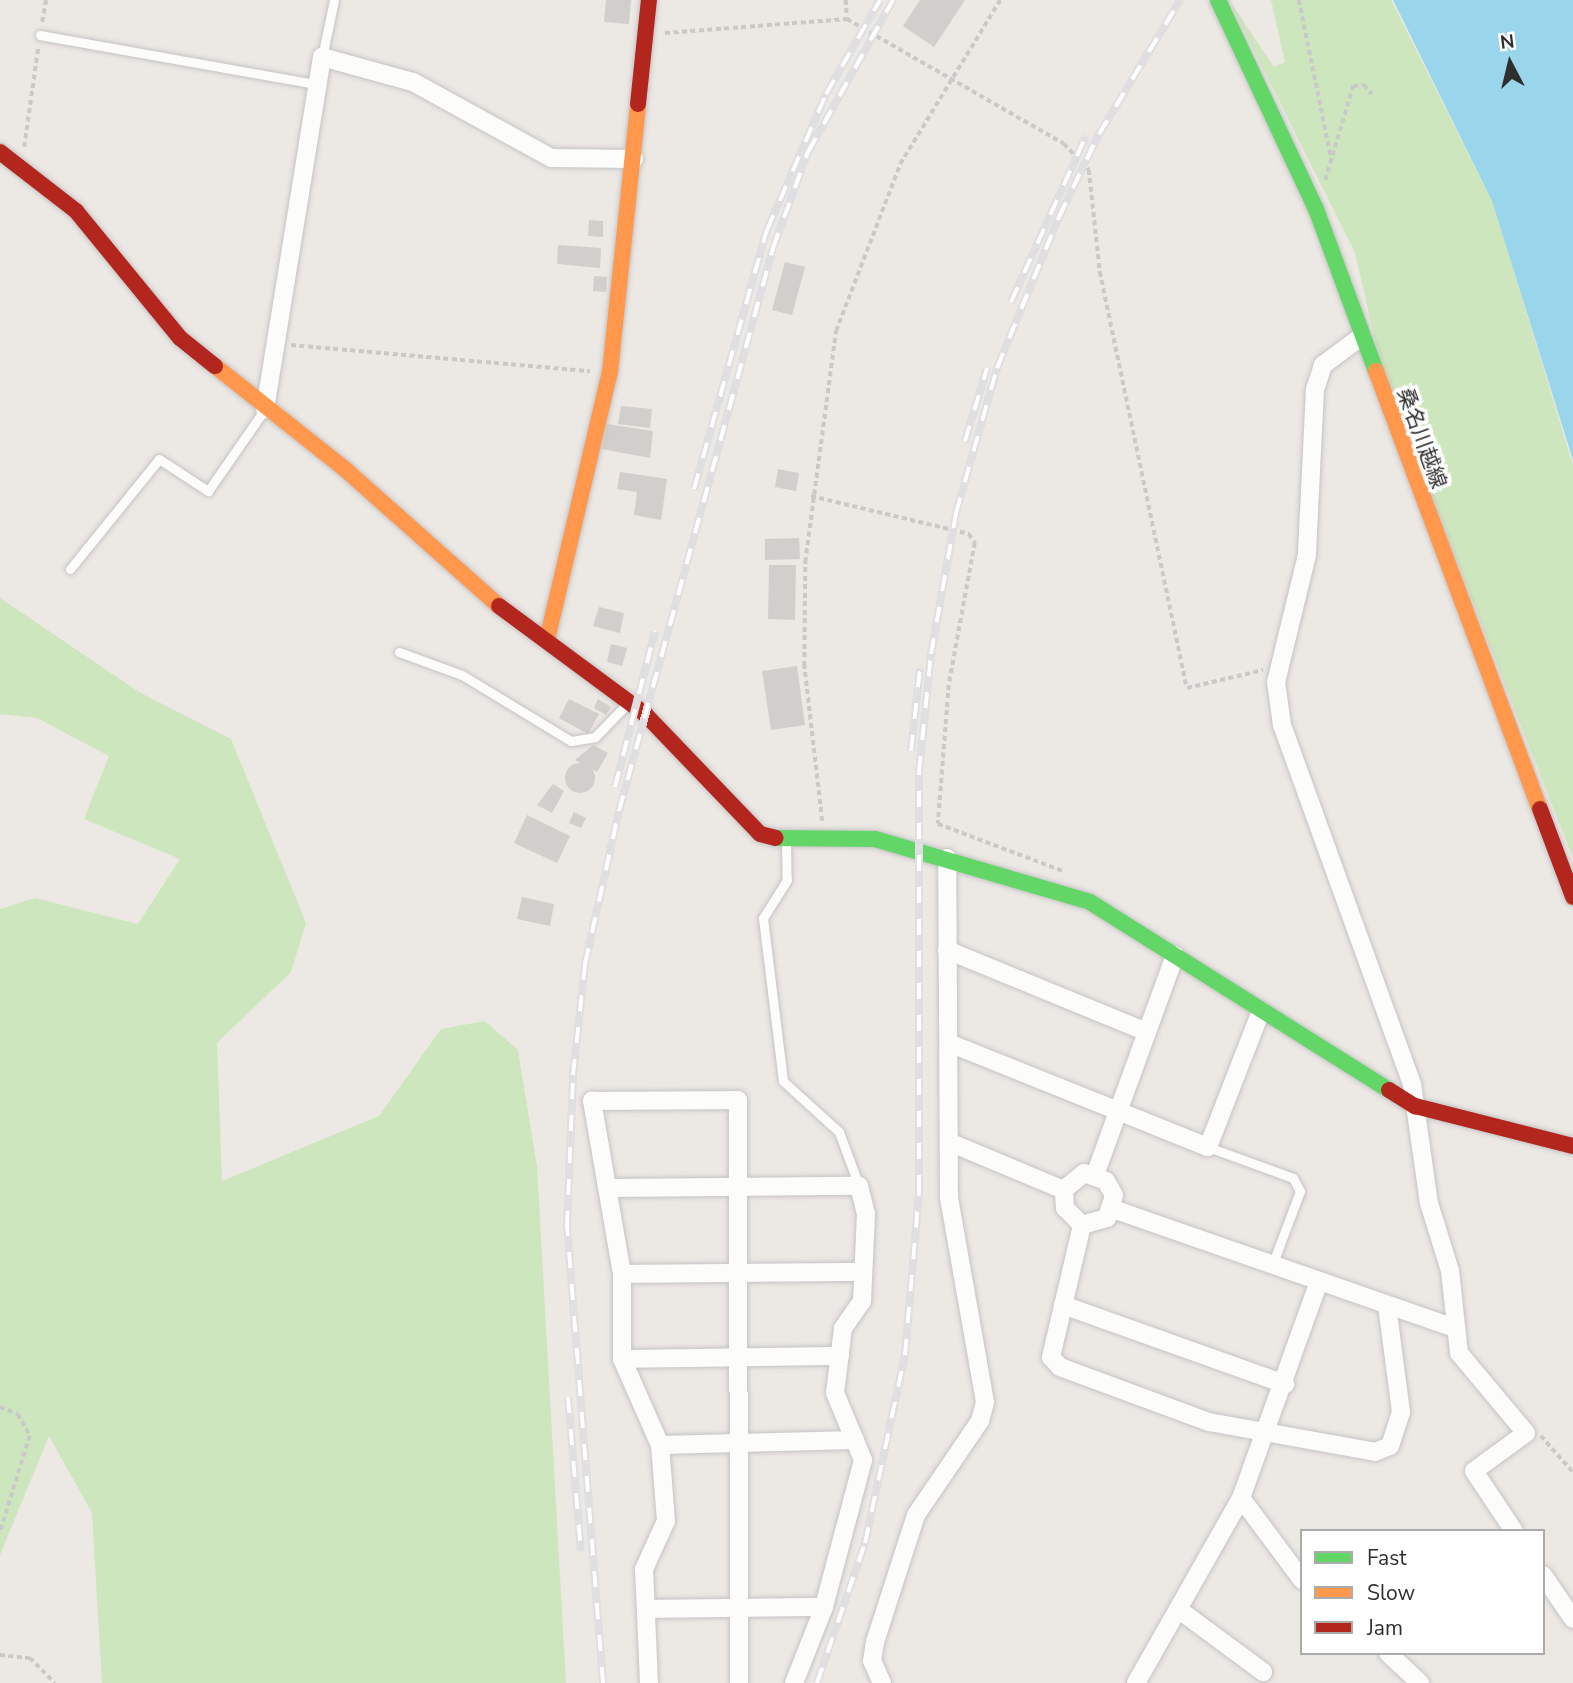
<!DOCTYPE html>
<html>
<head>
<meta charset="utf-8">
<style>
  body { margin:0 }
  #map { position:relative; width:1573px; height:1683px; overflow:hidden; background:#ece8e4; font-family:"Nunito Sans","Noto Sans JP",sans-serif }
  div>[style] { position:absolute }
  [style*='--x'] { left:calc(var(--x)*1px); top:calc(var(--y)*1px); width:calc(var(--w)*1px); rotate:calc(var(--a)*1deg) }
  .green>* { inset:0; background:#cee6be }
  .water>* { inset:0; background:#99d6ec }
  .building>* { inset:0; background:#d1cecb }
  .round { border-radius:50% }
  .path>* { height:3.5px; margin-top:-1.75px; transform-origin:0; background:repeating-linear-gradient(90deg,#c9c9c8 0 5px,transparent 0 8.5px) }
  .roads { filter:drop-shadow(0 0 2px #c5c4c5) drop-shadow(0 0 2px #c5c4c5) }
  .lane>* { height:9px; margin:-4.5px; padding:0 4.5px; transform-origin:4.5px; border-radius:4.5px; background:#fcfcfb }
  .street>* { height:18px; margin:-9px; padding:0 9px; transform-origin:9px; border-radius:9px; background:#fcfcfb }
  .fast>* { height:16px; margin:-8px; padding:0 8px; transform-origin:8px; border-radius:8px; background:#63d668 }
  .slow>* { height:16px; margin:-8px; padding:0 8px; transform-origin:8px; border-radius:8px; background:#ff974d }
  .jam>* { height:16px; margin:-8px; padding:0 8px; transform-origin:8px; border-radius:8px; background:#b3261e }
  .rail>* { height:8px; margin-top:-4px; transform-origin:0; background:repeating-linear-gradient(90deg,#fff 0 16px,#dfdfe1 0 32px); box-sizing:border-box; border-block:2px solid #dfdfe1 }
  span { translate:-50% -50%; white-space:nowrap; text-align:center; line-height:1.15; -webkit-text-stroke:7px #fff; paint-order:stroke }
  .street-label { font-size:21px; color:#2e2e2e }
  .legend { position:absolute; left:1300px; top:1529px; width:245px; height:126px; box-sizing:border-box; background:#fff; border:2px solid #ababab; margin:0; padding:9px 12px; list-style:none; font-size:21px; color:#2e2e2e }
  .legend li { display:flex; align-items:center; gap:14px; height:35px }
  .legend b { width:35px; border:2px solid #ababab }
  .north { position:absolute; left:1475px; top:28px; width:70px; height:70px; -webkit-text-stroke:5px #fff; paint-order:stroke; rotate:353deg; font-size:19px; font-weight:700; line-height:28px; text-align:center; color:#2e2e2e }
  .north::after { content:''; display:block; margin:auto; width:24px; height:32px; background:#2e2e2e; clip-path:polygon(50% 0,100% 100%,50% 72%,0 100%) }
</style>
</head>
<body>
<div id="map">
  <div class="green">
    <i style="clip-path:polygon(1229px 0,1274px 67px,1285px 62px,1271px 0,1391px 0,1493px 203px,1573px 465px,1573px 858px,1382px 370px,1355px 253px)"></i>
    <i style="clip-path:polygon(0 598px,139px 692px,231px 739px,306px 923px,291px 972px,217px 1043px,222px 1181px,379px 1116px,441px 1029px,485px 1021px,518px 1050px,537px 1166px,566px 1683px,102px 1683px,92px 1513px,49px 1436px,0 1555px,0 909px,35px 898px,138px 924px,180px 859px,84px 819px,109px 756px,37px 718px,0 714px)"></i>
  </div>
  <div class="water">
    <i style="clip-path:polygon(1393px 0,1573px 0,1573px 460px,1492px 201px)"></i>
  </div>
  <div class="building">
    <i style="clip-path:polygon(606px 0,631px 0,629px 24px,604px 22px)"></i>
    <i style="clip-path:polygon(920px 0,965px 0,934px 47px,903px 26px)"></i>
    <i style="clip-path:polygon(589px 220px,603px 221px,603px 237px,588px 236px)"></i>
    <i style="clip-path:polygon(558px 245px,601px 248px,600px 268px,557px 264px)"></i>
    <i style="clip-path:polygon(785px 262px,805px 267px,792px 315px,772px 310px)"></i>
    <i style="clip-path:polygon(594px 276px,607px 277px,606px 292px,593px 291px)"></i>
    <i style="clip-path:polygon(621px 406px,652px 409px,650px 428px,618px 424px)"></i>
    <i style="clip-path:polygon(607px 424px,653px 431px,650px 458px,602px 449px)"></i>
    <i style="clip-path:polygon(778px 469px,799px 473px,796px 491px,775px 487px)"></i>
    <i style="clip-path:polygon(620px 472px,667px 479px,661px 520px,634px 515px,637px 492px,617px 489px)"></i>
    <i style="clip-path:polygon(799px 538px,800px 559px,765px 560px,765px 539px)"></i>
    <i style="clip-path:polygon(769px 565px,796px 565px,795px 620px,768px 619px)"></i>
    <i style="clip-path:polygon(599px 607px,624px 613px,620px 633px,593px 626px)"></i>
    <i style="clip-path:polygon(611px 644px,627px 648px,622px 666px,607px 662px)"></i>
    <i style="clip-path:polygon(797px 666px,805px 725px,771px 730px,762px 671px)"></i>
    <i style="clip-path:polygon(569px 699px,599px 714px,588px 734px,559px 718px)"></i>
    <i style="clip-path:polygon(598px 699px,611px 707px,606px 715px,594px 708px)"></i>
    <i style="clip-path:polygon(593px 745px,608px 753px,597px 772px,575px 760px)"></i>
    <i class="round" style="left:565px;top:763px;width:30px;height:30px"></i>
    <i style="clip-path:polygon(553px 784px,564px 791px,552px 813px,537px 805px)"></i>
    <i style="clip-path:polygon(574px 812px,586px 818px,581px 828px,569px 823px)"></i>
    <i style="clip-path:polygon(527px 815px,570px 836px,557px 863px,514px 843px)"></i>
    <i style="clip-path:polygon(522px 897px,554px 904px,550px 926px,517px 919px)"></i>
  </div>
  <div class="path">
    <i style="--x:846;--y:0;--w:19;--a:87"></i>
    <i style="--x:1299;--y:0;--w:165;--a:78.5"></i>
    <i style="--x:42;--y:22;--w:22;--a:-80"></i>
    <i style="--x:665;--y:33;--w:183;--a:-4.4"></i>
    <i style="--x:847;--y:19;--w:250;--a:29.9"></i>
    <i style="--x:1064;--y:144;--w:36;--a:46"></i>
    <i style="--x:1089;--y:170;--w:103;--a:83.8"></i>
    <i style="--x:1100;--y:272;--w:425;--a:78.2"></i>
    <i style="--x:1187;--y:688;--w:78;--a:-13.3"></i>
    <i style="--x:24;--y:147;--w:101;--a:-82"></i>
    <i style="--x:1325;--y:180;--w:98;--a:-73.4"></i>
    <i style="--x:1353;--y:86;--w:11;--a:-5"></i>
    <i style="--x:1364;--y:85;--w:12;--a:48"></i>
    <i style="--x:291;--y:345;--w:300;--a:5"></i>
    <i style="--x:811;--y:496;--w:163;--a:13.5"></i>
    <i style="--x:969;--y:534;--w:11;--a:56"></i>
    <i style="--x:975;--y:543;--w:144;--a:100.4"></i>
    <i style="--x:949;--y:685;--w:139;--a:94.5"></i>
    <i style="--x:938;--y:824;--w:134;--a:20.6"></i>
    <i style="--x:822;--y:821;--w:156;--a:-96.6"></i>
    <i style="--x:804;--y:666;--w:104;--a:-89.4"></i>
    <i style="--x:805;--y:562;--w:233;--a:-82.4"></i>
    <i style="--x:836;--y:331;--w:179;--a:-69"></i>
    <i style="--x:900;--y:164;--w:192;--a:-58.6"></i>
    <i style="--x:0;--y:1407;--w:19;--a:21"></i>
    <i style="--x:18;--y:1414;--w:25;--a:61"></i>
    <i style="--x:30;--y:1436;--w:102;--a:107.2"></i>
    <i style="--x:1541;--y:1436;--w:48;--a:48.4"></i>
    <i style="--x:0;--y:1655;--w:30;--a:6"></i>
    <i style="--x:30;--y:1658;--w:35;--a:45"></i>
  </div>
  <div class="roads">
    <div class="lane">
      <i style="--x:40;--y:35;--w:280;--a:10.1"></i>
      <i style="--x:322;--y:57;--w:58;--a:-78.1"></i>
      <i style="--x:70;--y:569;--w:141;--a:-51"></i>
      <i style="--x:159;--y:459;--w:59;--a:33.1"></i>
      <i style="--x:208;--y:491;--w:100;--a:-55.2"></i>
      <i style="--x:399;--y:652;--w:67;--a:20.1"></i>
      <i style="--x:462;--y:675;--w:127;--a:31.2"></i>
      <i style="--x:571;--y:741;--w:24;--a:-9"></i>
      <i style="--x:595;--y:737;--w:47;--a:-45.9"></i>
      <i style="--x:786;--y:841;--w:39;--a:89"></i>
      <i style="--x:787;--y:880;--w:45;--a:122.3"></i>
      <i style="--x:763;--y:918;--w:164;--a:83"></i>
      <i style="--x:783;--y:1081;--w:76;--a:42.3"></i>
      <i style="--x:839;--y:1132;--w:58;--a:69.7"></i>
      <i style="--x:1208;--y:1147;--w:90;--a:20"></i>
      <i style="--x:1293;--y:1178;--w:15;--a:62"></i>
      <i style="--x:1300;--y:1191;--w:77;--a:110.6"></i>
    </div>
    <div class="street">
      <i style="--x:1362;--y:336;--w:49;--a:143.4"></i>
      <i style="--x:1323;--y:365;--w:25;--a:108"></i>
      <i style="--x:1315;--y:389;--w:166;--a:92.8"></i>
      <i style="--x:1307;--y:555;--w:131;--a:103.7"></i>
      <i style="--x:1276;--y:682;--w:43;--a:82.1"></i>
      <i style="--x:1282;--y:725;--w:382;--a:70.1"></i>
      <i style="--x:1412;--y:1084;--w:120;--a:81.9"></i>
      <i style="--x:1429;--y:1203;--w:71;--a:72.8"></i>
      <i style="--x:1450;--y:1271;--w:82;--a:83.7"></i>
      <i style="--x:1459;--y:1353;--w:104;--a:50.1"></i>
      <i style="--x:1526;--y:1433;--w:64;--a:143.8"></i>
      <i style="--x:1474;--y:1471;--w:72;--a:56.3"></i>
      <i style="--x:265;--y:409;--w:357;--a:-80.8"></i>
      <i style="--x:322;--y:57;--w:94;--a:15.4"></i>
      <i style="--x:413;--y:82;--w:158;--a:28.8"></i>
      <i style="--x:551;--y:158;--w:83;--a:0.7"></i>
      <i style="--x:947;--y:950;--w:216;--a:22.3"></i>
      <i style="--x:949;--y:1043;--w:279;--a:21.9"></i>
      <i style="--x:1208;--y:1147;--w:146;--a:-68.7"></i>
      <i style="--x:949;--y:1142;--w:125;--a:22.7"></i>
      <i style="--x:1064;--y:1190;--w:18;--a:87"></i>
      <i style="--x:1065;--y:1208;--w:24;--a:45"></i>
      <i style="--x:1082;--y:1225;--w:26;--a:-16"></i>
      <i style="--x:1107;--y:1218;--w:24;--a:-73"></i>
      <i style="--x:1114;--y:1195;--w:16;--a:-120"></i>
      <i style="--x:1106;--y:1181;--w:23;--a:-160"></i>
      <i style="--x:1084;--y:1173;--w:26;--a:140"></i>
      <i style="--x:1095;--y:1175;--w:234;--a:-70"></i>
      <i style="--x:612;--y:1188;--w:247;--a:-0.5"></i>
      <i style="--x:859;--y:1186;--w:29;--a:76"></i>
      <i style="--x:866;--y:1214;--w:87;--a:92.6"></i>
      <i style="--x:862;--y:1301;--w:33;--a:125"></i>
      <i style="--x:843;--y:1328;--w:65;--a:97"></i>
      <i style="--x:835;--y:1393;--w:73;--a:67.3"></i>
      <i style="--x:863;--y:1460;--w:152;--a:104.9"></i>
      <i style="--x:824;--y:1607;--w:82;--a:111.5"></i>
      <i style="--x:1110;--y:1208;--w:365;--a:19.2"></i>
      <i style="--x:1082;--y:1225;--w:136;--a:103.2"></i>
      <i style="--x:1051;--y:1357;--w:13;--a:48"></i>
      <i style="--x:1060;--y:1367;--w:159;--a:20.3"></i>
      <i style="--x:1209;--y:1422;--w:169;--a:10.2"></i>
      <i style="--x:1375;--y:1452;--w:16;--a:-22"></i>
      <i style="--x:1390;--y:1446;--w:36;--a:-72"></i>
      <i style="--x:1401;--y:1412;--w:107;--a:-97.5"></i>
      <i style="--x:622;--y:1274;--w:241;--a:-0.5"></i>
      <i style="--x:1063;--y:1305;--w:236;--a:19.6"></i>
      <i style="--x:622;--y:1359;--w:218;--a:-0.8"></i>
      <i style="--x:660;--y:1445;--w:195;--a:-1.5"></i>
      <i style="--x:1543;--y:1575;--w:53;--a:55.7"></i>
      <i style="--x:1302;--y:1580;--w:102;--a:-126.6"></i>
      <i style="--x:1241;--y:1498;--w:231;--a:-70.2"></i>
      <i style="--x:650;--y:1609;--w:174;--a:-0.7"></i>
      <i style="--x:1182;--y:1612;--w:101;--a:36.5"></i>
      <i style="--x:1388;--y:1653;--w:44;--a:43.2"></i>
      <i style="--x:649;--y:1683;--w:114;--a:-92.5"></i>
      <i style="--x:644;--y:1569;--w:53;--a:-65.4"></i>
      <i style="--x:666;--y:1521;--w:76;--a:-94.5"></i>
      <i style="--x:660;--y:1445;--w:94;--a:-113.8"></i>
      <i style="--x:622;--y:1359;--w:85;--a:-90"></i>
      <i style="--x:622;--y:1274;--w:176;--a:-99.8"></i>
      <i style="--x:592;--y:1101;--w:146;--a:-0.4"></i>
      <i style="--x:738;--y:1100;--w:583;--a:89.9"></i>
      <i style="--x:882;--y:1683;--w:24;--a:-114"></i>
      <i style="--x:872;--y:1661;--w:19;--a:-81"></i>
      <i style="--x:875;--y:1642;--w:133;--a:-72.1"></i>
      <i style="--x:916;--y:1515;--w:114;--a:-55.8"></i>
      <i style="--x:980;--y:1421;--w:20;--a:-75"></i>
      <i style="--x:985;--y:1402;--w:208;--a:-100"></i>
      <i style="--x:949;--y:1197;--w:339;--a:-90.3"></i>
      <i style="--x:1136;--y:1683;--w:213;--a:-60.4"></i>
    </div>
    <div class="fast">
      <i style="--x:1218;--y:0;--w:231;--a:64.9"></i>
      <i style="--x:1316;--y:209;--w:173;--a:69.7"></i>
      <i style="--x:776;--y:838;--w:99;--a:0.6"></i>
      <i style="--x:875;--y:839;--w:224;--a:16.3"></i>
      <i style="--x:1090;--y:902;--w:353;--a:32.2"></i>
    </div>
    <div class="slow">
      <i style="--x:215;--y:366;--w:167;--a:38.4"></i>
      <i style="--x:346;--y:470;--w:205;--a:41.6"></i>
      <i style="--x:1376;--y:371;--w:468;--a:69.5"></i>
      <i style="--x:547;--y:640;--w:275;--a:-76.8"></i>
      <i style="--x:610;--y:372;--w:269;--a:-84"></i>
    </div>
    <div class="jam">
      <i style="--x:638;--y:104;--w:105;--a:-84"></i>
      <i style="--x:0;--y:152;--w:96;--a:37.8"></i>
      <i style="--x:76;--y:211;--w:164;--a:50.7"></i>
      <i style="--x:180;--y:338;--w:45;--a:38.7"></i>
      <i style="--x:499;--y:606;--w:182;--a:36.5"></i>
      <i style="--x:645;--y:714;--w:166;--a:46.2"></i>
      <i style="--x:760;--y:834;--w:16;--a:14"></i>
      <i style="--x:1540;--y:809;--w:94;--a:69.4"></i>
      <i style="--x:1389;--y:1090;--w:31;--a:32"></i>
      <i style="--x:1415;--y:1106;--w:163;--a:14.2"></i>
    </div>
  </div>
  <div class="rail">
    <i style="--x:1011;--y:302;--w:182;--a:-65.7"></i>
    <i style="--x:965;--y:441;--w:76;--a:-73.2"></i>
    <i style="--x:694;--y:489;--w:269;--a:-74.3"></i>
    <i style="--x:767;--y:230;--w:148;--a:-66.5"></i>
    <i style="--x:826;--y:94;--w:108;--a:-60.1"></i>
    <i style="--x:911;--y:751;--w:83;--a:-83.8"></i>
    <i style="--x:615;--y:787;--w:161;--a:-75.6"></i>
    <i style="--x:568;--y:1397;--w:155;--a:85.2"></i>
    <i style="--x:603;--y:1683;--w:457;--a:-94.5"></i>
    <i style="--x:567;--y:1227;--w:152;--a:-87.7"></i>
    <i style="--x:573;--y:1075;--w:112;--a:-83.8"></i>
    <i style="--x:585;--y:964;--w:157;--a:-77.5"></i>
    <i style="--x:619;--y:811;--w:584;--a:-74.7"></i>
    <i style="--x:773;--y:248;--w:102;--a:-70"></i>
    <i style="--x:808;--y:152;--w:174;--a:-60.8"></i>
    <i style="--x:817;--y:1683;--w:148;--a:-71.1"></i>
    <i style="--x:865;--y:1543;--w:192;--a:-78"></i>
    <i style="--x:905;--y:1355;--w:165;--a:-85.1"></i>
    <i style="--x:919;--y:1191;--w:419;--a:-90"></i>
    <i style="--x:919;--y:772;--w:119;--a:-84.2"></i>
    <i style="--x:931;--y:654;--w:143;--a:-79.9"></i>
    <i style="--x:956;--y:513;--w:151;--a:-74.2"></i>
    <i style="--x:997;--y:368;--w:163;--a:-67.7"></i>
    <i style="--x:1059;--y:217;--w:92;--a:-64.3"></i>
    <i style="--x:1099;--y:134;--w:157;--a:-58.8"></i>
  </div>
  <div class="street-label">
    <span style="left:1422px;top:438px;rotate:70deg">桑名川越線</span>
  </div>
  <ul class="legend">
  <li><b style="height:9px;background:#63d668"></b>Fast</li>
  <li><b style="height:9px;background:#ff974d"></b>Slow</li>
  <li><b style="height:9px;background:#b3261e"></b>Jam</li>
  </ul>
  <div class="north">N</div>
</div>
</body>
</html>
